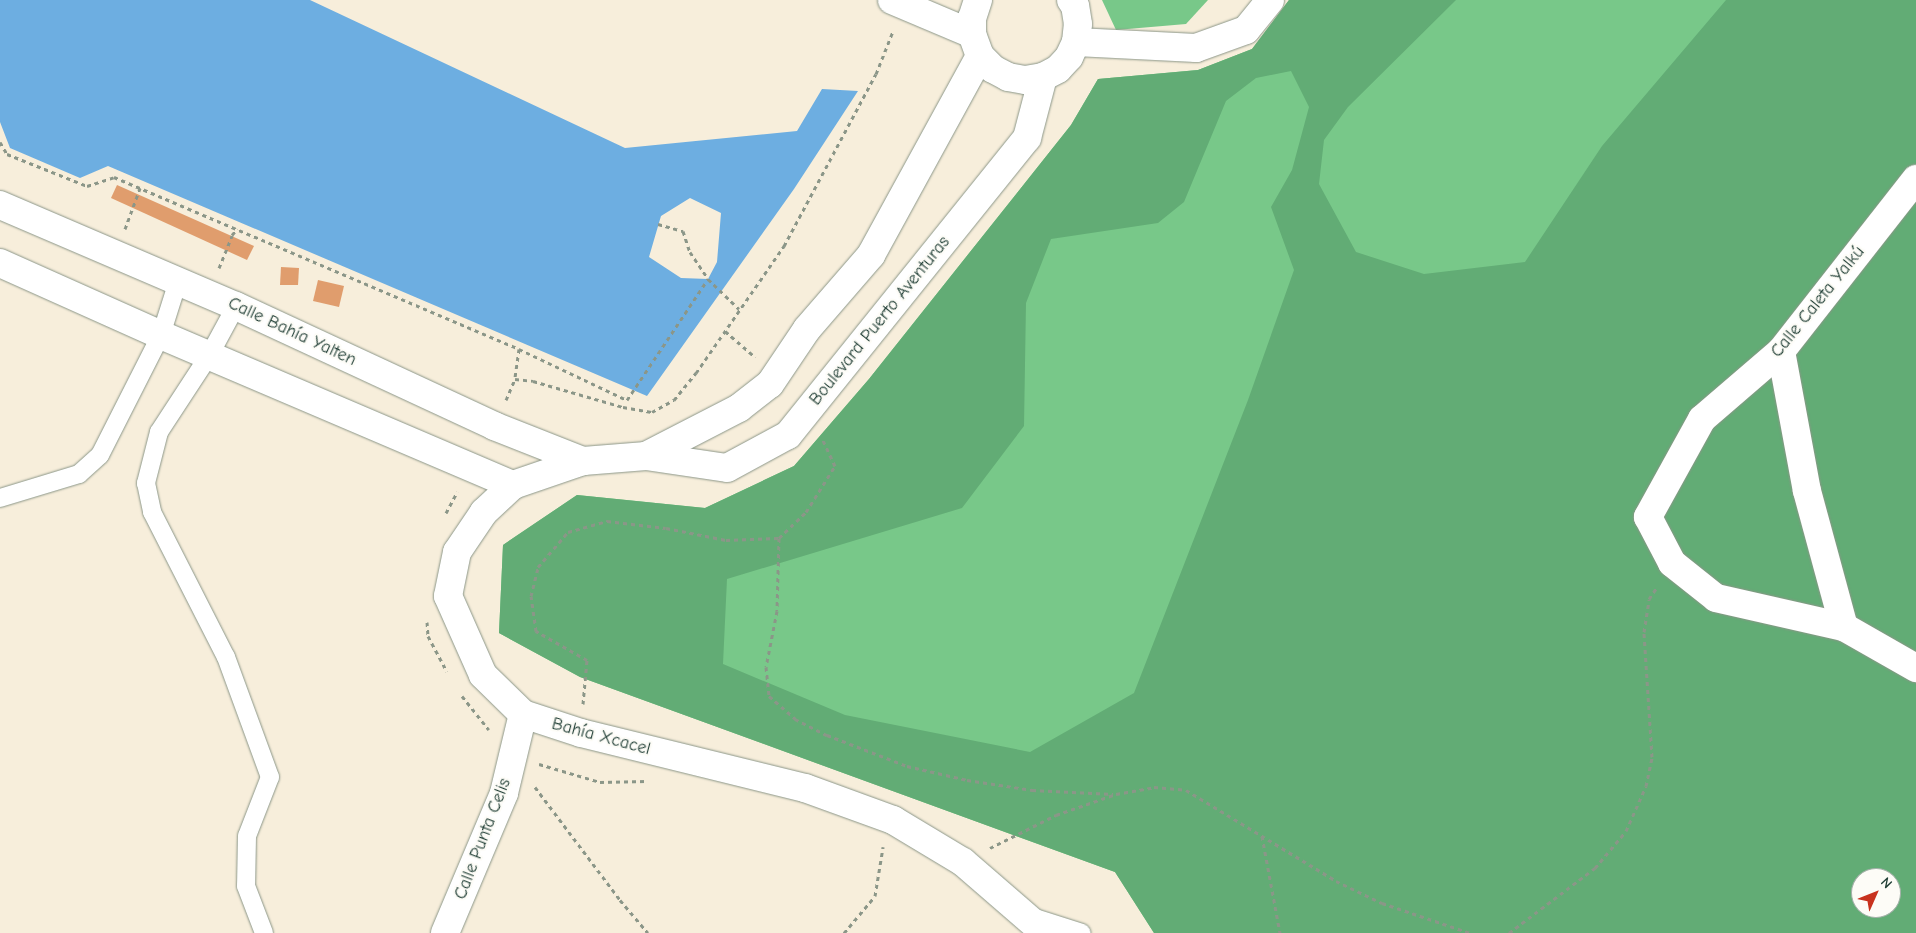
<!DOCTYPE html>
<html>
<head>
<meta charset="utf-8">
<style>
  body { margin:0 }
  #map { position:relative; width:1916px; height:933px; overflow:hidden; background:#f7eedb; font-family:"Comic Neue",sans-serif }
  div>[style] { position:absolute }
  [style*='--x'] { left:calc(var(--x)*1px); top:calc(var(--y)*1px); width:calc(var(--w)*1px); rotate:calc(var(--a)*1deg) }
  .green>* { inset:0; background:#78c889 }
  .forest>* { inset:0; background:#62ac75 }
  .water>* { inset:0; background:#6daee1 }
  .building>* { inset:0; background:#e09d6d }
  .path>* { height:3px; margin-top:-1.5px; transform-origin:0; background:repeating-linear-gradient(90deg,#8b9688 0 4px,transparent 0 8px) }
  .roads { filter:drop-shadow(0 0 1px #8b9688) drop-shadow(0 0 1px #8b9688) }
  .lane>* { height:18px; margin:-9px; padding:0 9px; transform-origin:9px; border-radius:9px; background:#fff }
  .street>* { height:28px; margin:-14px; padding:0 14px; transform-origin:14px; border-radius:14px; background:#fff }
  .secondary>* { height:28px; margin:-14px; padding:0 14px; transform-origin:14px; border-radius:14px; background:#fff }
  span { translate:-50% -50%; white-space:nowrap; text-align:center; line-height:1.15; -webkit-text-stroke:4.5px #fdfcf7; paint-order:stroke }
  .street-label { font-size:18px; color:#1f3d34 }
  .north { position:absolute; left:1851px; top:868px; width:50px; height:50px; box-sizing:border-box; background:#fdfcf7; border:1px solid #a4b0a9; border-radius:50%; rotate:46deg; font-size:14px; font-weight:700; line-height:20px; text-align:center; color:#1f3d34 }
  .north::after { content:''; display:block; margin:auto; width:18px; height:22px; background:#c8321e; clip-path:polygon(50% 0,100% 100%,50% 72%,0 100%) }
</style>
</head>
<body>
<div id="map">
  <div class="green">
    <i style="clip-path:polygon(1102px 0,1208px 0,1186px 24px,1116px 30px)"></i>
    <i style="clip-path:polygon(1289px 0,1790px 0,1861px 878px,1861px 908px,1891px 908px,1916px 933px,1154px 933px,1115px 872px,580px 677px,499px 633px,503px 545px,577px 495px,705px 508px,794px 466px,869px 379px,1071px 125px,1098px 79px,1198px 70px,1252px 49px)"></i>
  </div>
  <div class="forest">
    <i style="clip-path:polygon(evenodd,1289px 0,1456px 0,1348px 107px,1324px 140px,1319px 184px,1356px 252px,1424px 274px,1525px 262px,1602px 146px,1726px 0,1916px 0,1916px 933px,1154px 933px,1115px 872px,580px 677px,499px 633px,503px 545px,577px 495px,705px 508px,794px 466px,869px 379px,1071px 125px,1098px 79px,1198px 70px,1252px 49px,1289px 0,1291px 71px,1309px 107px,1292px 170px,1271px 207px,1294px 270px,1248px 400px,1134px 693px,1030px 752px,845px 715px,723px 664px,727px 579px,962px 508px,1024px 426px,1026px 303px,1051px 239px,1158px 223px,1184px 202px,1226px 101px,1256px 78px,1291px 71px,1289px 0,1861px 878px,1891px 878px,1891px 908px,1861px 908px,1861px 878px)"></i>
  </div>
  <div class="water">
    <i style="clip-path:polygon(evenodd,0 0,310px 0,625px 148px,797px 131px,822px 89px,858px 91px,794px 189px,647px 396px,108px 166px,80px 178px,10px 148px,0 122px,0 0,690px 198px,721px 213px,717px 262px,708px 279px,681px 278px,649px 257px,661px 216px,690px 198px)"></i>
  </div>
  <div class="building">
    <i style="clip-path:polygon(117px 185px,254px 246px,247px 260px,111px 198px)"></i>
    <i style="clip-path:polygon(281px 267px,299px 268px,298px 285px,280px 285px)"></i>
    <i style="clip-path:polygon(318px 280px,344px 286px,339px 307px,313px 301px)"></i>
  </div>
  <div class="path">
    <i style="--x:0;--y:142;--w:14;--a:60"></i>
    <i style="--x:7;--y:154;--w:86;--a:21.8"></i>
    <i style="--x:87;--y:186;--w:28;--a:-18"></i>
    <i style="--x:114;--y:177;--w:440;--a:23"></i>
    <i style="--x:519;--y:349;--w:119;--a:25.3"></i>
    <i style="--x:627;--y:400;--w:146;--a:-56.2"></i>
    <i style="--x:708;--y:279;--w:43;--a:44.1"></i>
    <i style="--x:658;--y:224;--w:26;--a:16"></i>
    <i style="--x:683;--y:231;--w:22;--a:72"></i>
    <i style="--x:690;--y:252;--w:32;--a:56"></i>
    <i style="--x:125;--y:229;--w:44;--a:-69.9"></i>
    <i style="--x:219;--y:268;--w:35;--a:-68"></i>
    <i style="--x:232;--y:235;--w:8;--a:-50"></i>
    <i style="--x:725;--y:331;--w:40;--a:41"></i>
    <i style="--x:519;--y:349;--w:30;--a:98"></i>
    <i style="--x:515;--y:379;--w:18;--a:6"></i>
    <i style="--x:533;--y:381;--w:94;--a:16.1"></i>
    <i style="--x:623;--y:407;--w:29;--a:10"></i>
    <i style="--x:652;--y:412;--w:25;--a:-29"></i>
    <i style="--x:674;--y:400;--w:35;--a:-51"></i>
    <i style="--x:696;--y:373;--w:155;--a:-55.3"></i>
    <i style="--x:784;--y:246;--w:195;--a:-61.9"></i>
    <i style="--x:876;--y:74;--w:46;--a:-68.4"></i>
    <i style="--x:506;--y:400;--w:23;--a:-67"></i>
    <i style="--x:446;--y:513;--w:24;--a:-62"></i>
    <i style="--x:779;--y:538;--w:73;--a:91.6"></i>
    <i style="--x:777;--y:611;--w:57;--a:101.1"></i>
    <i style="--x:766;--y:667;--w:29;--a:84"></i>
    <i style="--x:769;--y:696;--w:35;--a:41"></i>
    <i style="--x:795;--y:719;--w:36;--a:27"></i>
    <i style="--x:827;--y:735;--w:86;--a:21.2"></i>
    <i style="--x:907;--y:766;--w:62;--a:13.1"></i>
    <i style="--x:967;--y:780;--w:66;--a:8.7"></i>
    <i style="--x:1032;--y:790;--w:81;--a:2.8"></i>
    <i style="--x:427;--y:622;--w:14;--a:86"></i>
    <i style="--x:428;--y:636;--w:40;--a:62"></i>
    <i style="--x:462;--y:696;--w:43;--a:51.5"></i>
    <i style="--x:583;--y:704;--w:44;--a:-84.8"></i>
    <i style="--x:587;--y:660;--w:59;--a:-150.4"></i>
    <i style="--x:536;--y:631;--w:35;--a:-98"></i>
    <i style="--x:531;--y:596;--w:30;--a:-76"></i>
    <i style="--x:538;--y:567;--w:46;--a:-49.4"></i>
    <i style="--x:568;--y:532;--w:41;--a:-15.8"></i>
    <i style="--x:607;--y:521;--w:59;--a:6.8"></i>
    <i style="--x:666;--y:528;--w:61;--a:11.3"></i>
    <i style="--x:726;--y:540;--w:53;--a:-2.2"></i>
    <i style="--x:779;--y:538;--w:37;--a:-44"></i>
    <i style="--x:806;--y:512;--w:54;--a:-57.8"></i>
    <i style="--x:835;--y:466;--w:31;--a:-115"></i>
    <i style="--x:539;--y:764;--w:64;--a:16.4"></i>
    <i style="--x:600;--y:782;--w:47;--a:-1.2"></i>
    <i style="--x:535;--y:787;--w:141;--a:53"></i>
    <i style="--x:620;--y:900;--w:43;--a:49.7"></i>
    <i style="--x:1262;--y:836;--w:99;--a:79.5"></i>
    <i style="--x:990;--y:848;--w:74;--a:-26.6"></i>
    <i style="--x:1056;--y:815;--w:64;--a:-19.3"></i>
    <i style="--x:1116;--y:794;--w:39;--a:-10"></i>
    <i style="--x:1154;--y:787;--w:32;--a:5"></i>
    <i style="--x:1186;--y:790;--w:175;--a:31.2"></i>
    <i style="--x:1336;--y:881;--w:51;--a:25.6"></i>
    <i style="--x:1382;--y:903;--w:93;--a:18.8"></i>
    <i style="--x:844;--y:933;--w:48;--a:-50"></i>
    <i style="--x:875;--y:896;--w:50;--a:-80.7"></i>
    <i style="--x:1509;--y:933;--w:108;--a:-37.1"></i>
    <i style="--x:1595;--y:868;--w:48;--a:-50"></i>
    <i style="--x:1626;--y:831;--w:49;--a:-66"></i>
    <i style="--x:1646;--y:786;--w:30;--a:-78"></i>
    <i style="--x:1652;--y:757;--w:125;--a:-93.7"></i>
    <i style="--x:1644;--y:632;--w:33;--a:-81"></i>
    <i style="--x:1649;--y:599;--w:14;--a:-56"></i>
  </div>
  <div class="roads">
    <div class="lane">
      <i style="--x:236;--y:306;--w:55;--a:118.4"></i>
      <i style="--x:210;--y:354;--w:93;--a:123.2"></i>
      <i style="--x:159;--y:432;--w:53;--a:104.3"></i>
      <i style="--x:146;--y:483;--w:30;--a:78"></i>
      <i style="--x:152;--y:512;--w:163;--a:63"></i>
      <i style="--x:226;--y:657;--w:128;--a:69.9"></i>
      <i style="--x:270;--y:777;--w:63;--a:111.3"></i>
      <i style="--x:247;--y:836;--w:50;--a:91.1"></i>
      <i style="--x:246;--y:886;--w:50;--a:69"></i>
      <i style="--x:0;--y:498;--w:83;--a:-16.9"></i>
      <i style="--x:79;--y:474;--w:28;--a:-42"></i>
      <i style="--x:100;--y:455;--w:135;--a:-63.1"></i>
      <i style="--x:161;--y:335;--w:57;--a:-72.5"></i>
      <i style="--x:1032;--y:917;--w:52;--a:17.7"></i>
    </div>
    <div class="street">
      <i style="--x:892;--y:0;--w:87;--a:23"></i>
      <i style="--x:1043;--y:77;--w:63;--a:104.7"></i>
      <i style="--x:1027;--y:138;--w:381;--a:128.8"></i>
      <i style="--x:788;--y:435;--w:69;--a:151.6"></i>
      <i style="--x:727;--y:468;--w:82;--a:-171.6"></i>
      <i style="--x:646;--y:456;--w:63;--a:175.5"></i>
      <i style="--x:583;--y:461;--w:74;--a:161.1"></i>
      <i style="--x:513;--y:485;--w:40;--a:137"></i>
      <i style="--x:484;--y:512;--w:48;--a:124"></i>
      <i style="--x:457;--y:552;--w:45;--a:101.6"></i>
      <i style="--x:448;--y:596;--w:86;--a:66.1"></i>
      <i style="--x:483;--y:675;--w:56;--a:44.3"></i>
      <i style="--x:523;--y:714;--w:61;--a:18.1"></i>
      <i style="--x:581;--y:733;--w:231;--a:13.8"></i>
      <i style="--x:805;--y:788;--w:94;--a:20"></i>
      <i style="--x:893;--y:820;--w:82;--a:31"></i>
      <i style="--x:963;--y:862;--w:108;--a:40.9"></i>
      <i style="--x:1916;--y:179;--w:219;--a:128.1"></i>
      <i style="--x:1781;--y:351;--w:104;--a:139.3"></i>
      <i style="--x:1702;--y:419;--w:112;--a:118.9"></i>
      <i style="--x:1648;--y:517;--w:52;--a:62.4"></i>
      <i style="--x:1672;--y:563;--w:56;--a:38.5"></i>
      <i style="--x:1716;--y:598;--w:131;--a:12.8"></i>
      <i style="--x:1844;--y:627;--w:83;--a:29.7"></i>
      <i style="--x:0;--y:205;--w:257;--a:23.2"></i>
      <i style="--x:236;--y:306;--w:285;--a:24.9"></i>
      <i style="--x:494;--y:426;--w:96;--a:21.5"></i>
      <i style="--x:0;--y:263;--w:176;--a:24.1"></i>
      <i style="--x:161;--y:335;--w:383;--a:23.1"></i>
      <i style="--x:1781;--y:351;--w:142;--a:79.5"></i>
      <i style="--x:1807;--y:491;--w:141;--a:74.8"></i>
      <i style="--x:646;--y:456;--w:105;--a:-27.3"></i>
      <i style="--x:739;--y:408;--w:39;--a:-38"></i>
      <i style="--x:770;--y:384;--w:66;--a:-56.1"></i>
      <i style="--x:807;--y:329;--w:98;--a:-49.1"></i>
      <i style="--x:871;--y:255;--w:227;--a:-61.3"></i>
      <i style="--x:445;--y:933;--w:152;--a:-67.1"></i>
      <i style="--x:504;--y:793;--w:81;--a:-76.5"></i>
    </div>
    <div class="secondary">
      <i style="--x:978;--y:0;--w:19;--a:108"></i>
      <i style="--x:972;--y:18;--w:16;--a:90"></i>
      <i style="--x:972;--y:34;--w:23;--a:70"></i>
      <i style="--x:980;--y:56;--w:18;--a:45"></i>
      <i style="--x:993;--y:69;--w:17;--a:28"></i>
      <i style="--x:1008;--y:77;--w:17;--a:10"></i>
      <i style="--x:1025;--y:80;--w:18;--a:-9"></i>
      <i style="--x:1043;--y:77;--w:17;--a:-28"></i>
      <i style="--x:1058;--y:69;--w:16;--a:-47"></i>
      <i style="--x:1069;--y:57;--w:17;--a:-65"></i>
      <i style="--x:1076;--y:42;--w:18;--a:-84"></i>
      <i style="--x:1078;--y:24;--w:18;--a:-99"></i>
      <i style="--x:1075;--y:6;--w:7;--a:-124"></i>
      <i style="--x:1076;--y:42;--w:120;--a:2.9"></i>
      <i style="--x:1196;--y:48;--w:53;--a:-19.8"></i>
      <i style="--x:1246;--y:30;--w:38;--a:-51"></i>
    </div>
  </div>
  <div class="street-label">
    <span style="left:1818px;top:302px;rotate:-51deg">Calle Caleta Yalkú</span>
    <span style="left:880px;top:321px;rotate:-51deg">Boulevard Puerto Aventuras</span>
    <span style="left:292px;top:332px;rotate:25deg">Calle Bahía Yalten</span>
    <span style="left:601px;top:737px;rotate:15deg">Bahía Xcacel</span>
    <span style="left:483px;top:839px;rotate:-69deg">Calle Punta Celis</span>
  </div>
  <div class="north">N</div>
</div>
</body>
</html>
